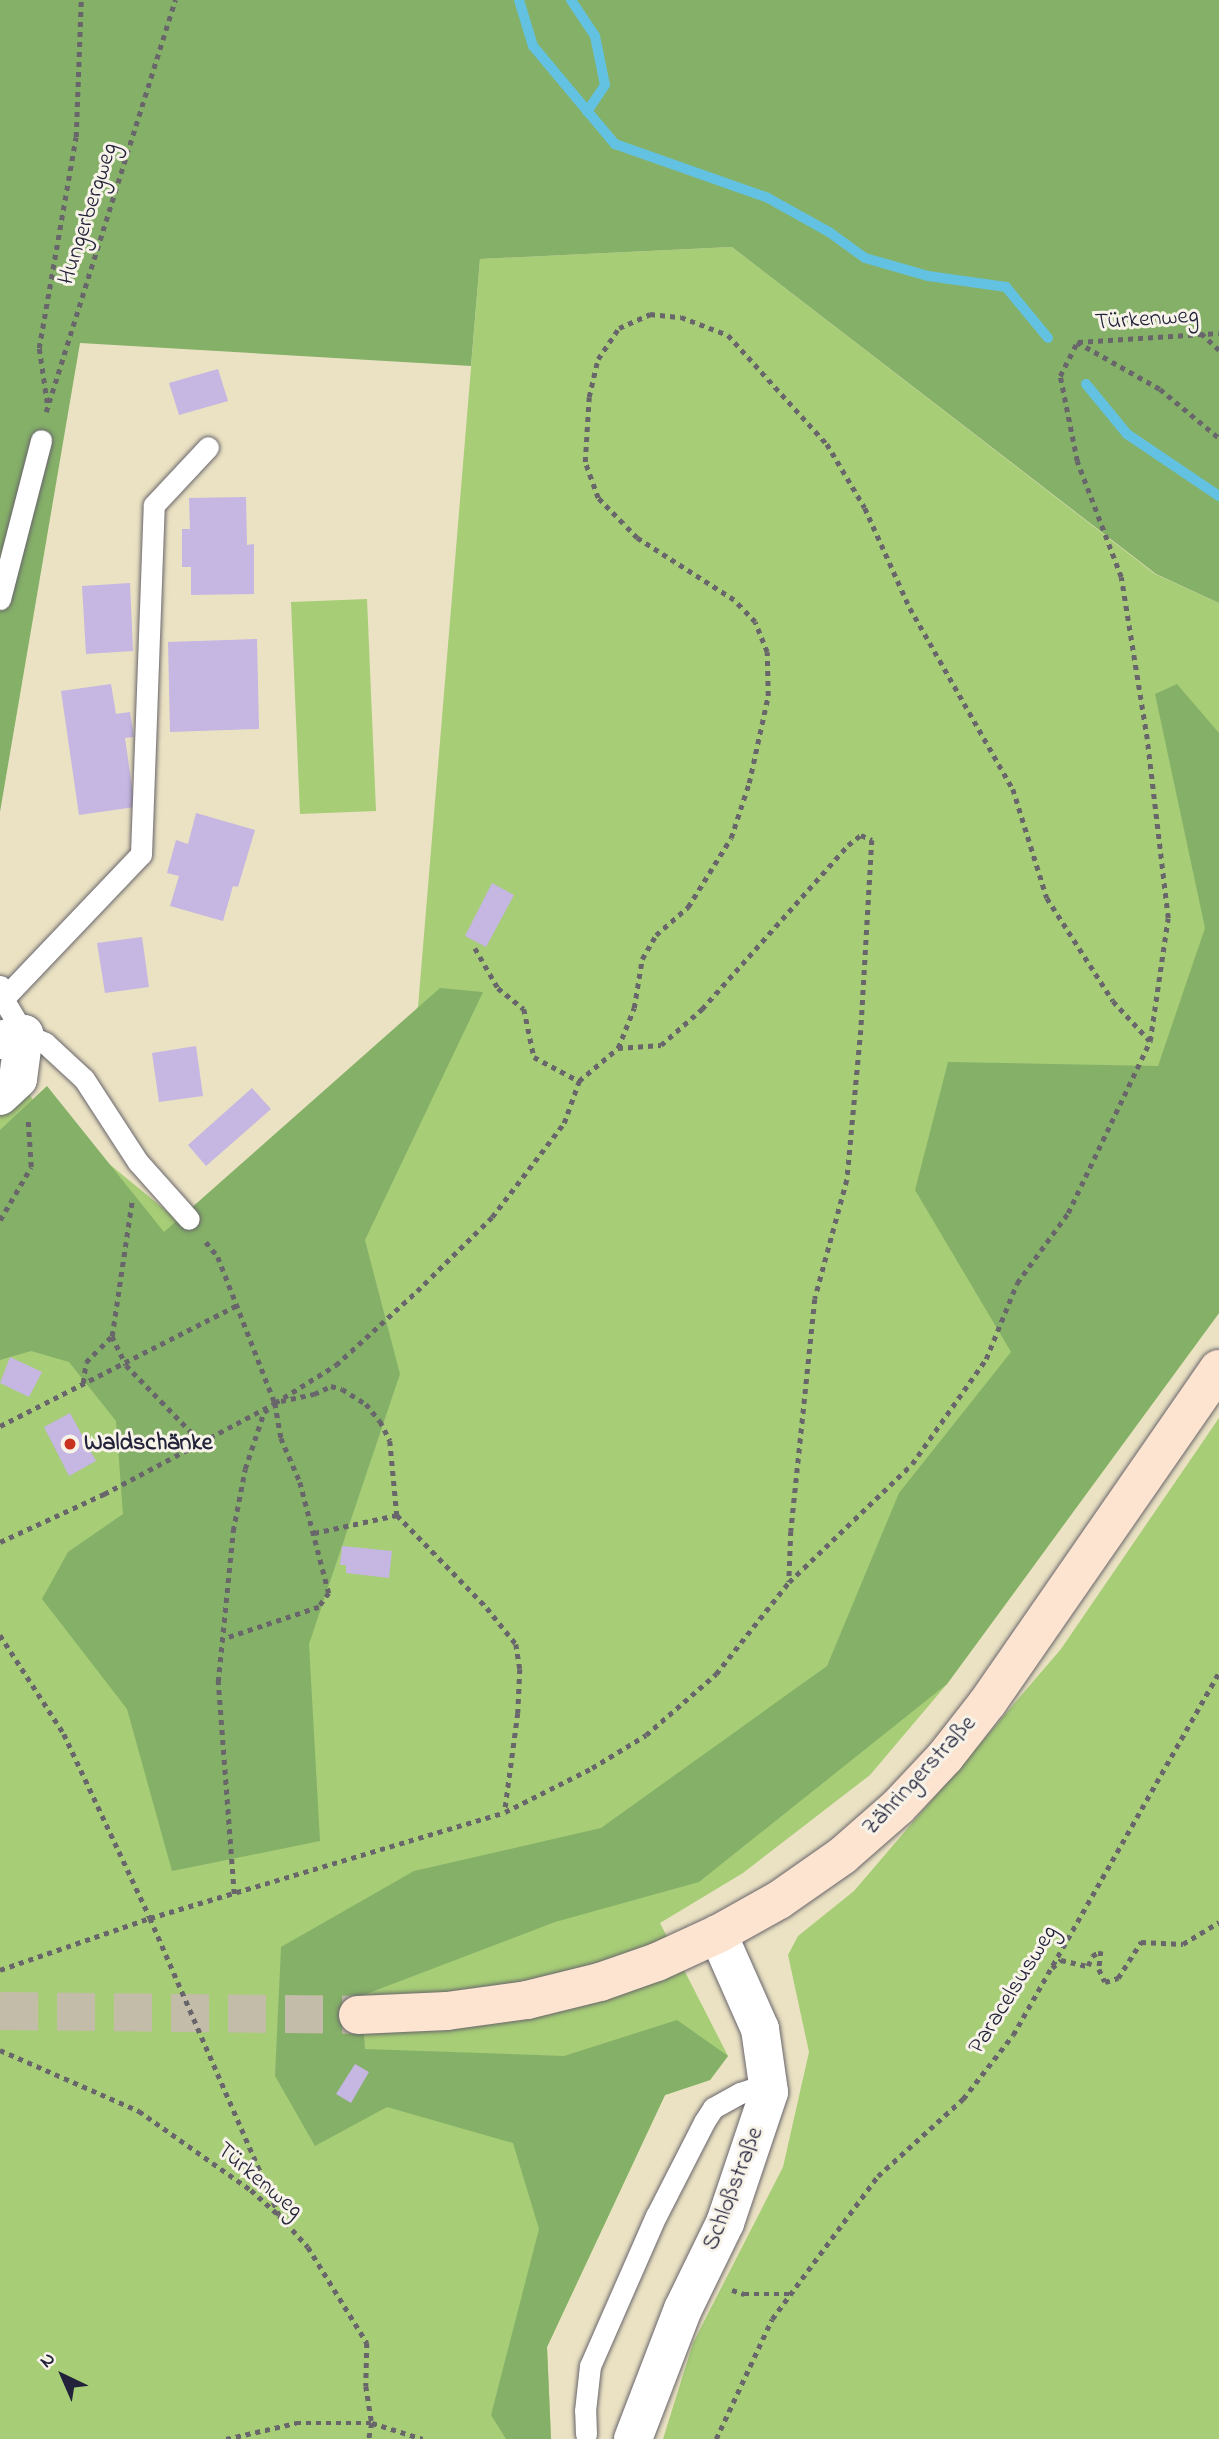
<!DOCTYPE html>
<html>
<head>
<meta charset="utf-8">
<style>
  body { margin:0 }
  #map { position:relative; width:1219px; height:2439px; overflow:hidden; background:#ebe2c3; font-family:"Indie Flower",sans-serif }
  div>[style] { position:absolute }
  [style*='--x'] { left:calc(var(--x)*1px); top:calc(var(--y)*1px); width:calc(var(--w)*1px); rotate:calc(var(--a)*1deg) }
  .green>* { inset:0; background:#a7cd77 }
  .forest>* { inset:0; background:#85b068 }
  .stream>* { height:10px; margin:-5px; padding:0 5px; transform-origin:5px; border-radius:5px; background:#63c2e1 }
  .building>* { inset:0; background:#c5b6e2 }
  .secondary-tunnel>* { height:38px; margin-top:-19px; transform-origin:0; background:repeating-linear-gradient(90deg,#c3bca8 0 38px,transparent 0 57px) }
  .path>* { height:4.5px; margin-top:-2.25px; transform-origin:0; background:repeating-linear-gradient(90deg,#68656b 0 5px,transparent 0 10px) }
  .roads { filter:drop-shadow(0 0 2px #68656b) drop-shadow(0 0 2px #68656b) }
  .service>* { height:21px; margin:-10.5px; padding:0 10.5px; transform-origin:10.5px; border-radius:10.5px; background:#fff }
  .minor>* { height:38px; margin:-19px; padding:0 19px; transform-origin:19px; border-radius:19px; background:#fff }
  .secondary>* { height:38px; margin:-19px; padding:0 19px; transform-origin:19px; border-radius:19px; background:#fde4d1 }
  .dots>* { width:19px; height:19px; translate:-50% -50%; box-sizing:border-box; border:4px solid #f7f3e8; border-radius:50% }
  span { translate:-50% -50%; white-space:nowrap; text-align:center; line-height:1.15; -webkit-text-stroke:6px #f7f3e8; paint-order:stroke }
  .street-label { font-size:24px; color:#22223b }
  .poi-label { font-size:24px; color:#22223b; font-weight:700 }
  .left { translate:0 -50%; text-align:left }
  .north { position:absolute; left:28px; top:2341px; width:70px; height:70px; -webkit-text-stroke:5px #f7f3e8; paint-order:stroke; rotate:316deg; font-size:19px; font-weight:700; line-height:28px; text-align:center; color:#22223b }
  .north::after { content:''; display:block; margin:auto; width:24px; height:32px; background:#22223b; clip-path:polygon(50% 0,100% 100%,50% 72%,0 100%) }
</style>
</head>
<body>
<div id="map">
  <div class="green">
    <i style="clip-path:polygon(732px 247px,1155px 574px,1219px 603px,1219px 1313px,947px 1684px,870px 1775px,743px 1873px,660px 1923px,728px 2056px,710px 2080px,665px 2095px,547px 2347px,551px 2439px,0 2439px,0 1096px,18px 1079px,36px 1104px,230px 1263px,418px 1007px,480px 259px)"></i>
    <i style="clip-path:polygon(367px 599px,376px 811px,300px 814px,291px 602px)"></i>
    <i style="clip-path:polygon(1219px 1418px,1219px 2439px,663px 2439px,693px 2343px,783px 2167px,809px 2052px,788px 1955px,798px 1936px,854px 1891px,1061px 1649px)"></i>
  </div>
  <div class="forest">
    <i style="clip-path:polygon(0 0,1219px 0,1219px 603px,1156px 574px,732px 247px,480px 259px,471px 366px,80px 343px,0 812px)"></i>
    <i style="clip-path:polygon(1177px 684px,1219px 733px,1219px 1313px,947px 1684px,699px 1882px,555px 1922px,361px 1996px,365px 2049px,564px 2056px,677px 2020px,728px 2056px,710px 2080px,665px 2095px,547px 2347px,551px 2439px,506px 2439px,491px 2415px,539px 2229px,513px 2143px,387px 2107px,315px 2146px,275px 2076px,281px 1947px,414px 1871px,601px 1828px,827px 1666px,899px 1493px,1011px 1352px,915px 1190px,948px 1062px,1158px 1066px,1205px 928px,1155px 694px)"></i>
    <i style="clip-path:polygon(440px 988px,483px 992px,365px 1240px,400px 1374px,309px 1644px,320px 1841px,172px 1871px,127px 1709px,42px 1599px,68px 1552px,123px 1514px,116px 1421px,69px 1362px,31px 1351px,0 1360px,0 1130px,47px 1086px,164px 1232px)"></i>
  </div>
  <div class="stream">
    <i style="--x:519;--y:0;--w:48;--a:73.1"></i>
    <i style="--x:533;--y:46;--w:128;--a:50.1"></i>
    <i style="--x:615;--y:144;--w:162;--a:19.4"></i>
    <i style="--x:768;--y:198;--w:70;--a:29.1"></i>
    <i style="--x:829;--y:232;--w:44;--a:35.8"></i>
    <i style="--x:865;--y:258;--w:66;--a:15.9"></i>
    <i style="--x:928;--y:276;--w:79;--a:8"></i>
    <i style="--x:1006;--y:287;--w:66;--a:50.5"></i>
    <i style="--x:571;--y:0;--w:43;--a:56.3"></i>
    <i style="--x:595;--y:36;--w:50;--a:78.5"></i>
    <i style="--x:605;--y:85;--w:32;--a:124"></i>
    <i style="--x:1086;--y:384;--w:65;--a:50.6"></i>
    <i style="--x:1127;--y:434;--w:111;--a:34"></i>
  </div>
  <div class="building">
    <i style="clip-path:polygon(218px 369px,228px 401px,179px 415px,169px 383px)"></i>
    <i style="clip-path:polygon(246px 497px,247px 545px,254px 544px,254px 594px,191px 595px,191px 567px,182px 567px,182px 529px,190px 529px,189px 498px)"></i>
    <i style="clip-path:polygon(130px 583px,133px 651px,86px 654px,82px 586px)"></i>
    <i style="clip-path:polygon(257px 639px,259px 729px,170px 732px,168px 642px)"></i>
    <i style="clip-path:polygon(111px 684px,116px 714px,130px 712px,134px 737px,125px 738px,135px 807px,79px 815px,61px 691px)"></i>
    <i style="clip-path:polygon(196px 813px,255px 830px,238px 887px,233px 886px,223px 921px,170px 906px,179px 876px,167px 873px,176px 840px,188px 844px)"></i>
    <i style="clip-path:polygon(492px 883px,514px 895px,486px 947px,465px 936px)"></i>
    <i style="clip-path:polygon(142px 937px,149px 987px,105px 993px,97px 943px)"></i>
    <i style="clip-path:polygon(196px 1046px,203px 1096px,159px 1102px,152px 1053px)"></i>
    <i style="clip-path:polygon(252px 1088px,271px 1109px,206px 1166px,188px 1145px)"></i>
    <i style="clip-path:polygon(10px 1357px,42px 1372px,29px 1397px,0 1383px)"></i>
    <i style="clip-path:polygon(70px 1413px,96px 1461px,69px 1476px,44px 1427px)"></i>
    <i style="clip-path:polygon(342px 1546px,392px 1551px,389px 1578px,346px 1573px,346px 1565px,340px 1565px)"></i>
    <i style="clip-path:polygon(355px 2064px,369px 2072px,351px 2103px,336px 2094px)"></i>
  </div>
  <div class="secondary-tunnel">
    <i style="--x:0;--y:2011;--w:358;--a:0.6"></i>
  </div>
  <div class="path">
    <i style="--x:1201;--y:333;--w:25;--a:43"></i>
    <i style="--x:1077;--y:342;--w:95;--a:29.5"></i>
    <i style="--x:1160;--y:389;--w:77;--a:39.7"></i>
    <i style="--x:1078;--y:342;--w:141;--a:-3.7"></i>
    <i style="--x:47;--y:403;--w:56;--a:-98.3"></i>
    <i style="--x:39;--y:348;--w:214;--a:-80.1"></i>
    <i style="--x:76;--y:137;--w:137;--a:-87.9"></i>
    <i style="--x:46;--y:412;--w:432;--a:-72.6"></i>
    <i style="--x:475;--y:948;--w:46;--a:60.1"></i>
    <i style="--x:498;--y:988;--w:33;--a:39"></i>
    <i style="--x:524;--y:1009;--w:49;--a:78.2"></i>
    <i style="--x:534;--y:1057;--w:51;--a:28.1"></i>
    <i style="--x:618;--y:1048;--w:43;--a:-4"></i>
    <i style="--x:661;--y:1045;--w:55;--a:-41.3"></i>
    <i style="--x:702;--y:1009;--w:220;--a:-48.3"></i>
    <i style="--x:848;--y:845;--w:16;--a:-38"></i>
    <i style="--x:861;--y:835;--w:12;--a:24"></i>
    <i style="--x:872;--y:840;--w:190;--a:93.3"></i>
    <i style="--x:861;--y:1030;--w:151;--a:95.3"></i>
    <i style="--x:847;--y:1180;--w:123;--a:105.1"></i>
    <i style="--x:815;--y:1299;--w:233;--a:95.9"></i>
    <i style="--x:791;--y:1531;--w:51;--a:92.2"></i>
    <i style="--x:0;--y:1220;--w:61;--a:-59.7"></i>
    <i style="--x:31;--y:1167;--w:46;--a:-93.7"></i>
    <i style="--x:206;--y:1242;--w:19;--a:51"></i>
    <i style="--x:218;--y:1257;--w:157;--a:68.7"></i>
    <i style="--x:275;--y:1403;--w:36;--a:80"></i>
    <i style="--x:281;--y:1438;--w:48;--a:66.6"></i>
    <i style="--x:300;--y:1482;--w:115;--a:75.4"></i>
    <i style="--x:329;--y:1593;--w:17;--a:126"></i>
    <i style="--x:319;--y:1607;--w:100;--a:161.4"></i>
    <i style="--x:112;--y:1336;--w:136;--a:-81.6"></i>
    <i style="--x:83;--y:1383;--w:21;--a:-82"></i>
    <i style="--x:86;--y:1362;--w:37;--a:-45"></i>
    <i style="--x:112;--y:1336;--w:32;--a:64"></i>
    <i style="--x:126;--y:1365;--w:106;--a:45.8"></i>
    <i style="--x:281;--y:1401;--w:34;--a:-12"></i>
    <i style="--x:314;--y:1394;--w:19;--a:-25"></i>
    <i style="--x:331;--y:1386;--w:11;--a:15"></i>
    <i style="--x:342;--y:1389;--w:28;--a:32"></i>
    <i style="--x:366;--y:1404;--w:22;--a:51"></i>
    <i style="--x:380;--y:1421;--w:22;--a:63"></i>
    <i style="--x:390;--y:1441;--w:74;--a:84.6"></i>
    <i style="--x:397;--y:1515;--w:129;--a:45.9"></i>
    <i style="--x:487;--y:1608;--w:46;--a:51.1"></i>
    <i style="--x:516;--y:1644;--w:25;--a:81"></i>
    <i style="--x:520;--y:1669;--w:44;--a:92.6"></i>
    <i style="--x:518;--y:1713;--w:99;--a:97.6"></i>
    <i style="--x:0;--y:1426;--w:265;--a:-27"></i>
    <i style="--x:314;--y:1533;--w:85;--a:-12.2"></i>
    <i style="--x:0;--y:1542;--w:115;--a:-24.8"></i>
    <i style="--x:104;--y:1494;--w:194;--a:-28"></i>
    <i style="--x:275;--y:1403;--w:72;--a:-31.9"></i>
    <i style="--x:336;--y:1365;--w:110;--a:-42.4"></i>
    <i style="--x:417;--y:1291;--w:105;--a:-44.6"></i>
    <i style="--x:492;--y:1217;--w:118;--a:-52.5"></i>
    <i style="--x:564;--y:1123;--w:45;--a:-70.3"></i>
    <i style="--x:579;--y:1081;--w:51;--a:-40.2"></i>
    <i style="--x:618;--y:1048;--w:43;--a:-68.2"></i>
    <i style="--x:634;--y:1008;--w:50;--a:-80.7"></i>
    <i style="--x:642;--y:959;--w:28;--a:-60"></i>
    <i style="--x:656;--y:935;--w:43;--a:-41.2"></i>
    <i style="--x:688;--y:907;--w:81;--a:-58.1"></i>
    <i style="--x:731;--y:838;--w:58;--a:-71.9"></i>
    <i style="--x:749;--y:783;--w:89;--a:-77.7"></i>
    <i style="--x:768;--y:696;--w:44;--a:-91.3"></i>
    <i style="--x:767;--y:652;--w:32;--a:-112"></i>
    <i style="--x:755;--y:622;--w:30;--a:-134"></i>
    <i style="--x:734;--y:600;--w:115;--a:-147.4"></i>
    <i style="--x:637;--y:538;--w:56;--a:-134.3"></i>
    <i style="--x:598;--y:498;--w:38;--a:-110"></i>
    <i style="--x:585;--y:462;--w:65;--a:-86.5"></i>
    <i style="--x:589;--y:397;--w:39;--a:-77"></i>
    <i style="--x:598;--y:359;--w:37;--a:-56"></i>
    <i style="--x:619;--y:328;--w:34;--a:-24"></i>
    <i style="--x:650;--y:314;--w:31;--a:6"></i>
    <i style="--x:681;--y:317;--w:50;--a:21"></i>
    <i style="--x:728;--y:335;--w:147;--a:47.8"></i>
    <i style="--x:827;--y:444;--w:74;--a:59.3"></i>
    <i style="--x:865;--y:508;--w:110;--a:65.8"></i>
    <i style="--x:910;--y:608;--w:208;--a:60.4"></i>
    <i style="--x:1013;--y:789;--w:114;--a:72.7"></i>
    <i style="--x:1047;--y:898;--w:122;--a:57.3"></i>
    <i style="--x:1113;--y:1001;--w:54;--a:47.2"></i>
    <i style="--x:0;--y:1635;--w:118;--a:57.1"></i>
    <i style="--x:64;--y:1734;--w:203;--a:64.9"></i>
    <i style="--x:150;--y:1918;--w:324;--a:66.5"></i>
    <i style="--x:234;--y:1894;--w:213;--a:-94.3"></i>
    <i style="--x:218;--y:1682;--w:152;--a:-84.3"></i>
    <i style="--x:233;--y:1531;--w:63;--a:-79"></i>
    <i style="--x:245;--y:1469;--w:60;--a:-71.6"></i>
    <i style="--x:264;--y:1412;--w:5;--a:-37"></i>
    <i style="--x:1052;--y:1968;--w:12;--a:-42"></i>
    <i style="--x:1061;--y:1960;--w:28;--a:13"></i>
    <i style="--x:1088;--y:1966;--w:11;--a:-68"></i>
    <i style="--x:1092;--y:1956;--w:10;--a:-29"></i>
    <i style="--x:1101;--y:1951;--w:18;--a:96"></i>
    <i style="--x:1099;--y:1969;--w:14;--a:65"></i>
    <i style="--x:1105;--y:1982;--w:14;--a:-17"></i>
    <i style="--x:1118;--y:1978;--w:43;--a:-57.4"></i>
    <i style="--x:1141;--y:1942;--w:42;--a:2.7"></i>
    <i style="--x:1183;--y:1944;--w:42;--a:-31.4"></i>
    <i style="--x:0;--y:1970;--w:159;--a:-19.1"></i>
    <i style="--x:150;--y:1918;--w:370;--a:-16.6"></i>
    <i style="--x:505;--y:1812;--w:97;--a:-26.8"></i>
    <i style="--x:592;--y:1768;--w:63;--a:-31.4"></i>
    <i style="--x:646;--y:1735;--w:93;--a:-41.1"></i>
    <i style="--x:716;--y:1674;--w:117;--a:-51.6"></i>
    <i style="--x:789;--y:1582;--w:170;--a:-43.8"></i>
    <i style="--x:912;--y:1464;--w:128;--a:-54.8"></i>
    <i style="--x:986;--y:1359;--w:82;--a:-67.8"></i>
    <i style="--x:1017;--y:1283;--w:87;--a:-53.9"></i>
    <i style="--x:1068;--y:1213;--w:191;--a:-64.5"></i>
    <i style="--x:1150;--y:1041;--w:124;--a:-81.7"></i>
    <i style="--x:1168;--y:918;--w:180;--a:-96.7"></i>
    <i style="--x:1147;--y:739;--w:164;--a:-99.1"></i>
    <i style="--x:1121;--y:577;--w:124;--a:-110.8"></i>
    <i style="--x:1077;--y:461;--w:87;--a:-101.3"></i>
    <i style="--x:1060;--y:376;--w:38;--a:-63"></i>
    <i style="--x:0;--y:2050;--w:152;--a:23.7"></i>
    <i style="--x:139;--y:2111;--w:137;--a:35.2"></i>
    <i style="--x:251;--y:2190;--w:38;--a:42"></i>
    <i style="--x:279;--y:2215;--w:43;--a:47.8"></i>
    <i style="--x:308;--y:2247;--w:113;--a:58.4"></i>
    <i style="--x:367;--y:2343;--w:43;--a:91.3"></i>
    <i style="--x:366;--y:2386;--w:37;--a:81"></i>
    <i style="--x:372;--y:2423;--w:16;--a:101"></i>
    <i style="--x:732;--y:2290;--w:13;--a:18"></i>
    <i style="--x:744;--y:2294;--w:45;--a:0"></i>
    <i style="--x:226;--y:2439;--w:72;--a:-12.9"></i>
    <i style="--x:296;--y:2423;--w:76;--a:0"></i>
    <i style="--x:372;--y:2423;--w:53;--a:17.4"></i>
    <i style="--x:716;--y:2439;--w:132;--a:-65"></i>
    <i style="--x:772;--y:2319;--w:178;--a:-53.5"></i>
    <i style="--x:878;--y:2176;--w:115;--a:-42.2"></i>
    <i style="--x:963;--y:2099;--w:81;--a:-52"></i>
    <i style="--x:1013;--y:2035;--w:417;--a:-60.4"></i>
  </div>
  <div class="roads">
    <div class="service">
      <i style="--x:0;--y:599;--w:164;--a:-75.5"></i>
      <i style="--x:0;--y:986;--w:13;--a:77"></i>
      <i style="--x:3;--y:999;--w:41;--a:59"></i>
      <i style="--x:24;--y:1034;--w:23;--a:23"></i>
      <i style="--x:45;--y:1043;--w:53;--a:42.7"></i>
      <i style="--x:84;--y:1079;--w:99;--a:57"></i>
      <i style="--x:138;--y:1162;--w:76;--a:48.2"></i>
      <i style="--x:3;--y:999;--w:200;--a:-46.4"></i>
      <i style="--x:141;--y:854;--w:349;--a:-87.9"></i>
      <i style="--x:154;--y:505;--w:79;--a:-47"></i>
      <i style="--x:586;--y:2434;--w:23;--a:-92"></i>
      <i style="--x:585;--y:2411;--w:45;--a:-83.7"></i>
      <i style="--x:590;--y:2366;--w:164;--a:-66.3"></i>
      <i style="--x:656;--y:2216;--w:106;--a:-62.9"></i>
      <i style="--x:704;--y:2122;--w:17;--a:-57"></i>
      <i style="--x:713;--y:2108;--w:31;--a:-29"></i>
      <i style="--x:740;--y:2093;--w:13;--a:-18"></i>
      <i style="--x:752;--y:2089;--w:17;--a:10"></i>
    </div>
    <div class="minor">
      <i style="--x:0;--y:1040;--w:25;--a:-14"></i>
      <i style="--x:24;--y:1034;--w:45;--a:97.6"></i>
      <i style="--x:18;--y:1079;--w:25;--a:137"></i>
      <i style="--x:633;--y:2439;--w:139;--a:-69"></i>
      <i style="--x:683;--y:2309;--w:96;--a:-64"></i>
      <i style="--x:725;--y:2223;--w:138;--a:-71.4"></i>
      <i style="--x:769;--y:2092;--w:64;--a:-98.1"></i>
      <i style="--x:760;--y:2029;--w:104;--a:-113.9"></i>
    </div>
    <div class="secondary">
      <i style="--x:358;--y:2015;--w:89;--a:-2.6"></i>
      <i style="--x:447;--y:2011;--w:81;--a:-7.8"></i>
      <i style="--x:527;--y:2000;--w:75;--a:-13.9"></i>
      <i style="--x:600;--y:1982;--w:60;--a:-19.3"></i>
      <i style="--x:657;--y:1962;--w:67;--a:-24.7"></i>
      <i style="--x:718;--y:1934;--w:70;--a:-29.1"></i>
      <i style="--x:779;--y:1900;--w:77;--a:-34.9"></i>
      <i style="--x:842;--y:1856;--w:74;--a:-41.2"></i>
      <i style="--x:898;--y:1807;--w:69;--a:-46.8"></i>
      <i style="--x:945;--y:1757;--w:70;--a:-52"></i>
      <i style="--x:988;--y:1702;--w:405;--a:-55.3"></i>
    </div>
  </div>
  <div class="dots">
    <i style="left:70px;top:1444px;background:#c8321e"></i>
  </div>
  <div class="street-label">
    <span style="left:89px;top:214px;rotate:-72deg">Hungerbergweg</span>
    <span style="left:1147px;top:320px;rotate:-4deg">Türkenweg</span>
    <span style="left:920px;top:1776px;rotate:-47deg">Zähringerstraße</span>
    <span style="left:1014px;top:1990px;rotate:-58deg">Paracelsusweg</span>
    <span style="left:259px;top:2181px;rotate:40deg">Türkenweg</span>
    <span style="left:734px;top:2189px;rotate:-69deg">Schloßstraße</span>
  </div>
  <div class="poi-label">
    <span class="left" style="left:84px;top:1444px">Waldschänke</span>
  </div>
  <div class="north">N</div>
</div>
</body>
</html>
